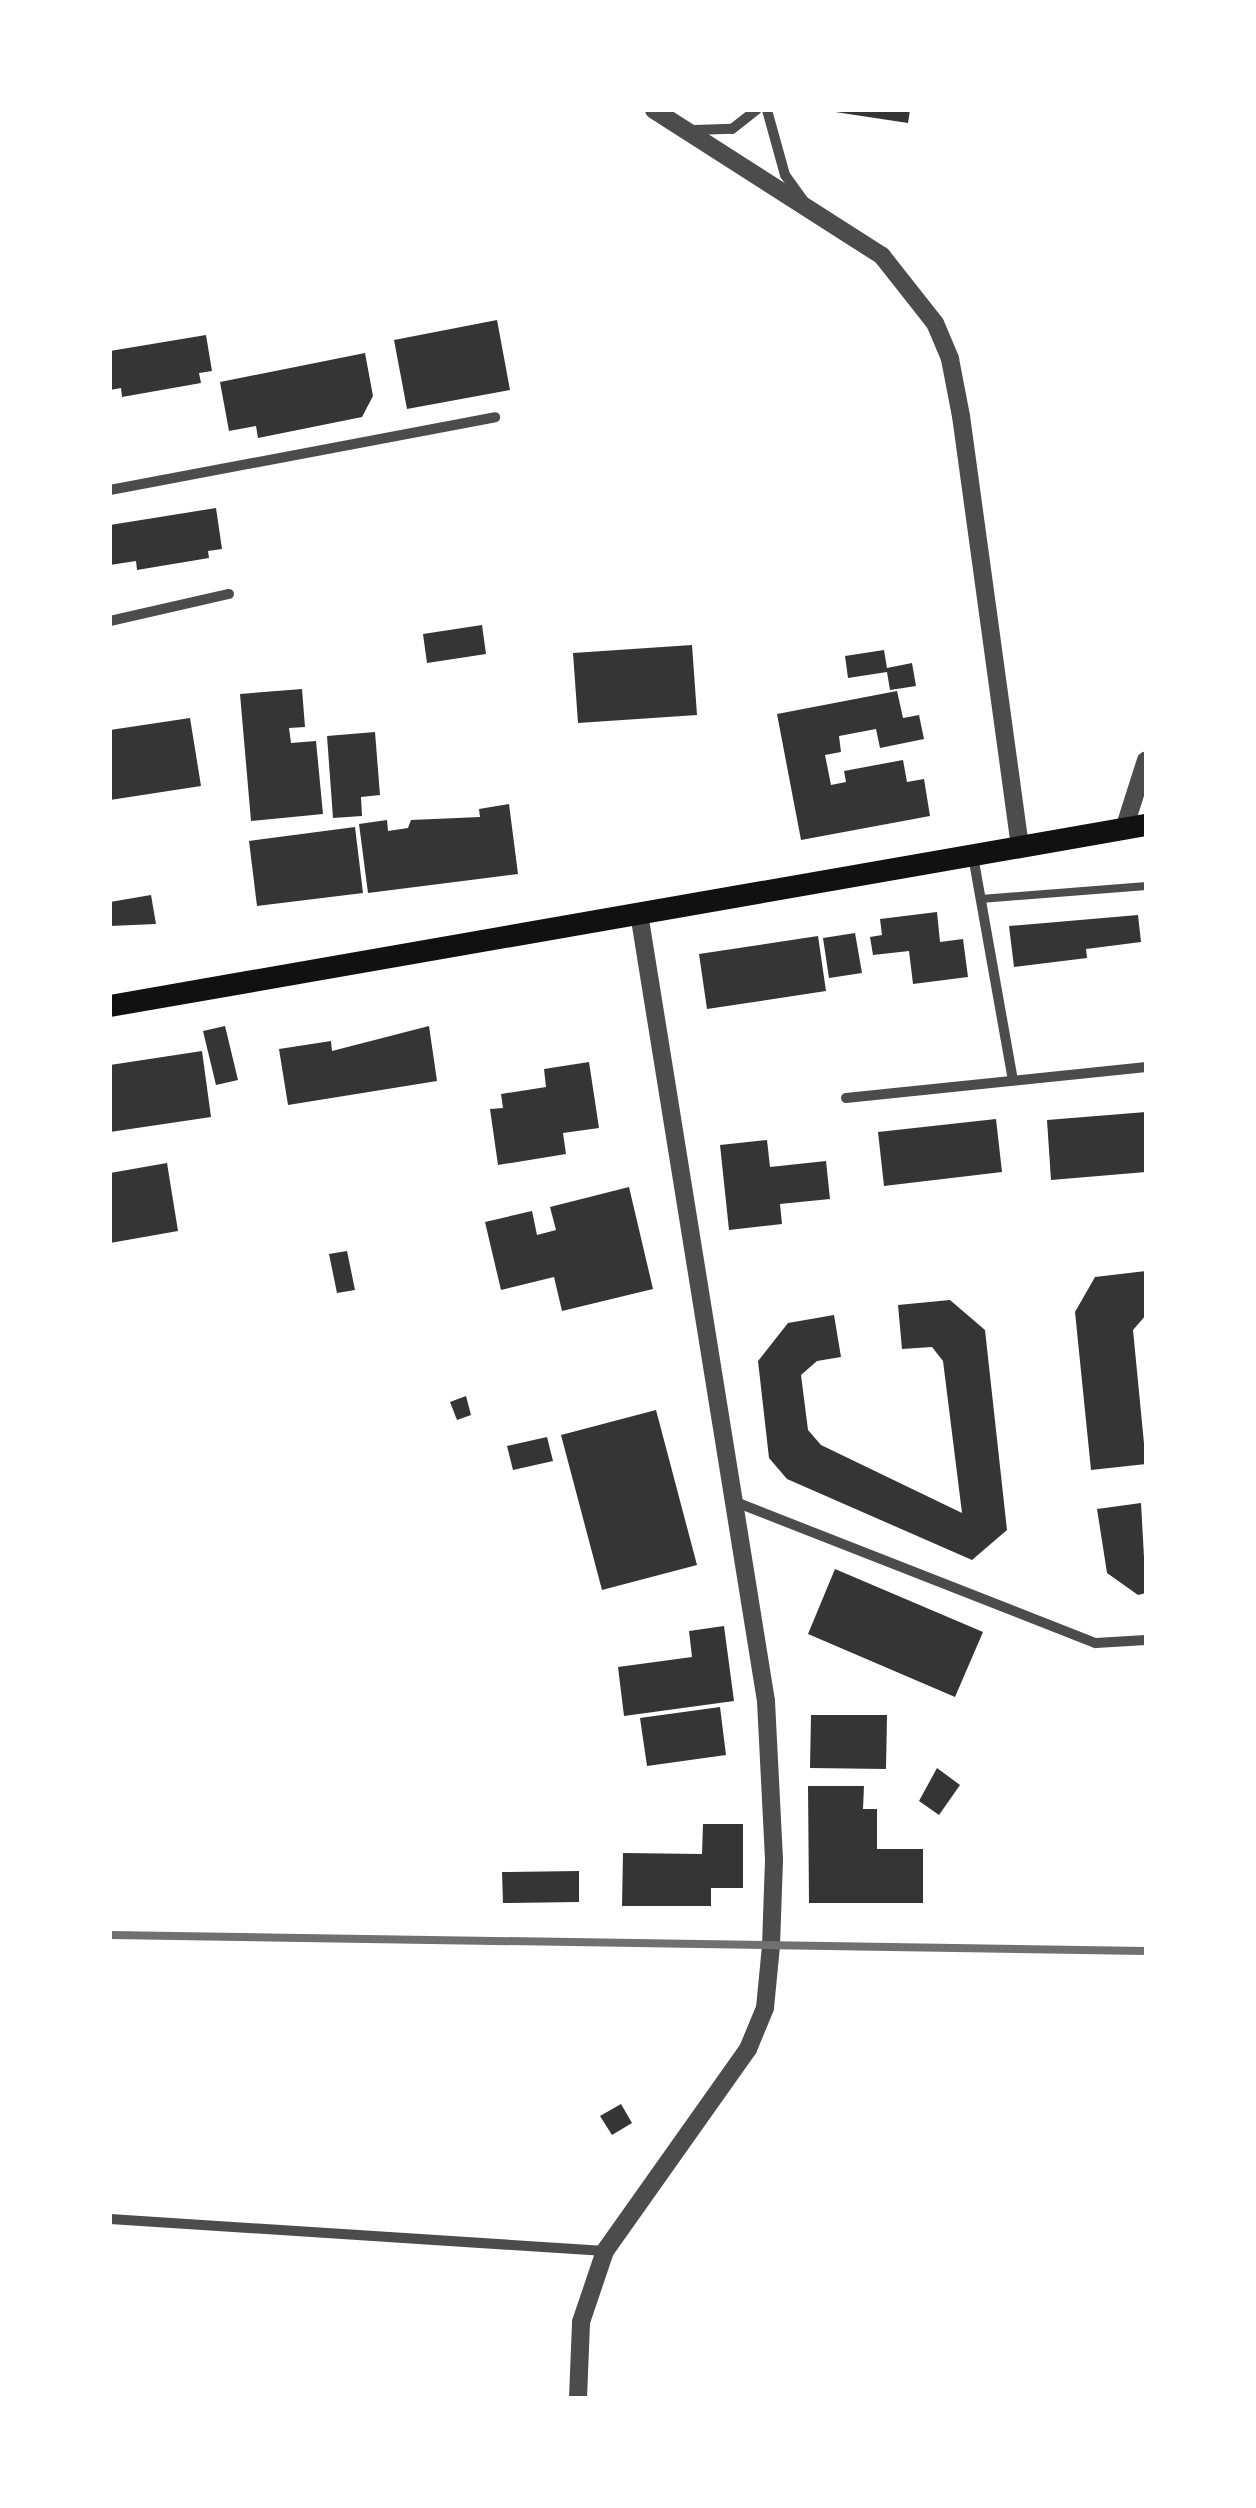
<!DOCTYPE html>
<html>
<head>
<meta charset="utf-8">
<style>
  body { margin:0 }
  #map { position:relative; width:1256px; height:2508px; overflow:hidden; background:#fff; font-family:"Titillium Web",sans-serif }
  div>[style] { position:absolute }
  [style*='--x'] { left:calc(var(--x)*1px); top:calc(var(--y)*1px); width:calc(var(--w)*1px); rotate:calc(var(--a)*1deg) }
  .building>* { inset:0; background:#353535 }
  .service>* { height:8px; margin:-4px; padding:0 4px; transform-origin:4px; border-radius:4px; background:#4c4c4c }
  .minor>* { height:10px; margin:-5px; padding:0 5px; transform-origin:5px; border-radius:5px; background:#4c4c4c }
  .tertiary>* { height:18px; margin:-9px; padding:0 9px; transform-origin:9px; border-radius:9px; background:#4c4c4c }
  .primary>* { height:22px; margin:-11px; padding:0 11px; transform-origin:11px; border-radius:11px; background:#111 }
  .rail>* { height:8px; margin:-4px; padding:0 4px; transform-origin:4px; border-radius:4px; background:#707070 }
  span { translate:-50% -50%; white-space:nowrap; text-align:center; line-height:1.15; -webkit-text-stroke:8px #fff; paint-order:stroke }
  .frame { position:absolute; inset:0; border:112px solid #fff; pointer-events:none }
</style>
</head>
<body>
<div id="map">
  <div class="building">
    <i style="clip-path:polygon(822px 110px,910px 110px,908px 123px)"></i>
    <i style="clip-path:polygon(497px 320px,510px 390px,407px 409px,394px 340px)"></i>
    <i style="clip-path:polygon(206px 335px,212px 371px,199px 373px,201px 383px,122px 397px,121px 388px,110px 390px,110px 351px)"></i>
    <i style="clip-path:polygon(365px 353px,373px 396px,362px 417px,258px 438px,256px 426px,229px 431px,220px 382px)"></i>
    <i style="clip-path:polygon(216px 508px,222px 549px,208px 551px,209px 558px,137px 570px,136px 561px,110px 565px,110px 525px)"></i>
    <i style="clip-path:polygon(482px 625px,486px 654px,427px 663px,423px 634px)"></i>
    <i style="clip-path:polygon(692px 645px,697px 715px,578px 723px,573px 653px)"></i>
    <i style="clip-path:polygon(884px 650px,887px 668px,912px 663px,916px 686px,890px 690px,887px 672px,848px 678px,845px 656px)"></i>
    <i style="clip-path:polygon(302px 689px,305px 727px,289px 728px,291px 743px,316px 741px,323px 814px,251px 821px,240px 694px)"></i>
    <i style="clip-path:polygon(897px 691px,903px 718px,919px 715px,924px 739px,880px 748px,876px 729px,839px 736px,841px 752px,825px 755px,831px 785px,846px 782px,844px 771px,903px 760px,907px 782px,924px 779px,930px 816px,801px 840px,777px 714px)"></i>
    <i style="clip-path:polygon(190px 718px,201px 786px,110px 800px,110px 730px)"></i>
    <i style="clip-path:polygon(375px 732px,380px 795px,361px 797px,362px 816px,333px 818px,327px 736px)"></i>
    <i style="clip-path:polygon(509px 804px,518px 874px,368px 893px,359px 824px,387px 820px,388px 831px,408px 828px,411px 820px,480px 817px,479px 809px)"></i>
    <i style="clip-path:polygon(355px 827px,363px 893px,257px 906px,249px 841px)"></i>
    <i style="clip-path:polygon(151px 895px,156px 924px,110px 926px,110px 902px)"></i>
    <i style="clip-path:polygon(937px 912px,940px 942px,963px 939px,968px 977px,913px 984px,909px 951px,873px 955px,870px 937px,882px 935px,880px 919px)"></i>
    <i style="clip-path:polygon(1138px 915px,1141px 942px,1086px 949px,1087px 958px,1014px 967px,1009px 926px)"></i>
    <i style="clip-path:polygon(855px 933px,862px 973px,829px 978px,823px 938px)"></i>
    <i style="clip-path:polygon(818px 936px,826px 991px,707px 1009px,699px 954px)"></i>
    <i style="clip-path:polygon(225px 1026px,238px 1080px,216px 1085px,203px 1031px)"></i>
    <i style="clip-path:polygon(429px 1026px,437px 1081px,288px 1105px,279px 1049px,331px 1041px,332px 1051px)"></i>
    <i style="clip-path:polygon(202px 1051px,211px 1117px,110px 1132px,110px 1065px)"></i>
    <i style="clip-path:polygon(589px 1062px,599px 1128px,563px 1133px,566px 1154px,498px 1165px,490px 1109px,503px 1108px,501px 1094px,546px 1087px,544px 1069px)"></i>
    <i style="clip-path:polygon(1146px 1112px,1146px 1172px,1051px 1180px,1047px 1120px)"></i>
    <i style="clip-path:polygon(996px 1119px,1002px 1172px,884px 1186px,878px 1132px)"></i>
    <i style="clip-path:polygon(767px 1140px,770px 1167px,826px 1161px,830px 1199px,780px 1204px,782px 1224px,729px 1230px,720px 1145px)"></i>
    <i style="clip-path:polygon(167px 1163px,178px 1231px,110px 1243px,110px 1173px)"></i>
    <i style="clip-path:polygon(629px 1187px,653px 1289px,562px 1311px,554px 1277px,501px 1290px,485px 1222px,532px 1211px,537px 1235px,556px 1230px,550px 1207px)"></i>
    <i style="clip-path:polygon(347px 1251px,355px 1290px,337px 1293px,329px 1254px)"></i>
    <i style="clip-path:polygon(1146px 1271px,1146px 1315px,1133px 1330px,1146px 1464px,1091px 1470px,1075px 1312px,1095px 1277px)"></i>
    <i style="clip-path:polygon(950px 1300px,985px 1330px,1007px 1530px,972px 1560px,787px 1479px,769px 1458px,758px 1361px,788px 1323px,834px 1315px,841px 1357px,817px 1361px,801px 1375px,808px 1430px,821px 1445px,962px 1513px,943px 1361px,932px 1347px,902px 1349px,898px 1305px)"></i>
    <i style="clip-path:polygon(466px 1396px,471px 1415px,457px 1420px,450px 1402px)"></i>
    <i style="clip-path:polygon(656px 1410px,697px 1565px,602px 1590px,561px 1435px)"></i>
    <i style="clip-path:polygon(547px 1437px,553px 1461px,513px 1470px,507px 1446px)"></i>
    <i style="clip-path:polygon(1141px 1503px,1146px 1593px,1138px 1595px,1107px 1573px,1097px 1509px)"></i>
    <i style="clip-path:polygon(835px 1569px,983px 1632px,955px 1697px,808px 1634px)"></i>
    <i style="clip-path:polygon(724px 1626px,734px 1701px,624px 1716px,618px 1667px,692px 1657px,689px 1631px)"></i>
    <i style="clip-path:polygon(720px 1707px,726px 1755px,647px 1766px,640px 1718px)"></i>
    <i style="clip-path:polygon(811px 1715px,887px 1715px,886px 1769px,810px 1768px)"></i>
    <i style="clip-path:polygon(937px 1768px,960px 1785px,939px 1815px,919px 1801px)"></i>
    <i style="clip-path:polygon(808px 1786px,864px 1786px,863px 1809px,877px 1809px,877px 1849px,923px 1849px,923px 1903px,809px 1903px)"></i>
    <i style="clip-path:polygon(703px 1824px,743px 1824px,743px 1888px,711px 1888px,711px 1906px,622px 1906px,623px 1853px,702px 1854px)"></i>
    <i style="clip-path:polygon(579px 1871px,579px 1902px,503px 1903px,502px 1872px)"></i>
    <i style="clip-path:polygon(621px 2104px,632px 2123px,612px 2135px,600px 2116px)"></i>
  </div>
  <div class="service">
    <i style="--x:981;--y:899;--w:166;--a:-4.5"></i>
  </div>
  <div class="minor">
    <i style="--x:767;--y:110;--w:67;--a:74.5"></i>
    <i style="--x:785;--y:175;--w:31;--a:54"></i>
    <i style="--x:694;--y:130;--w:38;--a:-2"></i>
    <i style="--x:732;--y:129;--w:31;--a:-38"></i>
    <i style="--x:110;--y:490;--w:392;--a:-10.7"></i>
    <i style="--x:110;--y:621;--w:122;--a:-12.8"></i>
    <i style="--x:973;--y:856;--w:228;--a:79.9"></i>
    <i style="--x:846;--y:1098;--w:302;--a:-5.9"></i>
    <i style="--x:738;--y:1503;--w:384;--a:21.4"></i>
    <i style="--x:1096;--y:1643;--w:50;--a:-3.4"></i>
    <i style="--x:110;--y:2219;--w:496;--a:3.7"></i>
  </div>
  <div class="tertiary">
    <i style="--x:654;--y:110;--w:271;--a:32.6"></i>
    <i style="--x:882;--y:256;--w:85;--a:51.7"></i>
    <i style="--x:935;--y:323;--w:39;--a:67"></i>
    <i style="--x:950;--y:359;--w:58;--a:79.1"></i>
    <i style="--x:961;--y:416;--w:434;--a:82.2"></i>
    <i style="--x:1124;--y:829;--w:72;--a:-72.3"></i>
    <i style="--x:578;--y:2398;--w:76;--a:-87.7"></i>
    <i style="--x:581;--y:2322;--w:75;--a:-71.3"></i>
    <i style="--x:605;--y:2251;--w:247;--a:-54.7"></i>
    <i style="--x:748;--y:2049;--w:44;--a:-67.5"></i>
    <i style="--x:765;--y:2008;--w:62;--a:-84.5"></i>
    <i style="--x:771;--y:1946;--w:87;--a:-88"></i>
    <i style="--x:774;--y:1859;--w:158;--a:-92.9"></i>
    <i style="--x:766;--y:1701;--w:798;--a:-99.16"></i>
  </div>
  <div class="primary">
    <i style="--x:110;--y:1006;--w:1052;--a:-9.91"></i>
  </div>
  <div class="rail">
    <i style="--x:110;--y:1935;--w:1036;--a:0.88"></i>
  </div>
  <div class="frame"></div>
</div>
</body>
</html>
